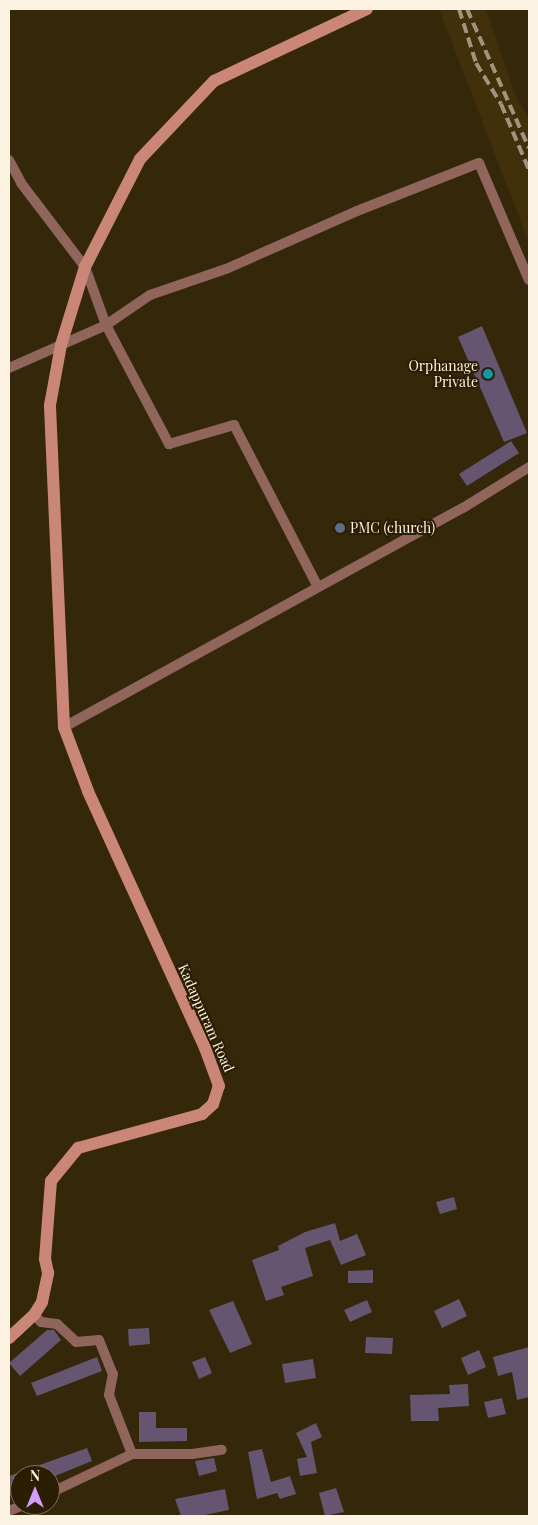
<!DOCTYPE html>
<html>
<head>
<meta charset="utf-8">
<style>
  body { margin:0 }
  #map { position:relative; width:538px; height:1525px; overflow:hidden; background:#352709; font-family:"Playfair Display",serif }
  div>[style] { position:absolute }
  [style*='--x'] { left:calc(var(--x)*1px); top:calc(var(--y)*1px); width:calc(var(--w)*1px); rotate:calc(var(--a)*1deg) }
  .built>* { inset:0; background:#42300a }
  .building>* { inset:0; background:#665570 }
  .minor>* { height:10px; margin:-5px; padding:0 5px; transform-origin:5px; border-radius:5px; background:#90655c }
  .secondary>* { height:12px; margin:-6px; padding:0 6px; transform-origin:6px; border-radius:6px; background:#ca8677 }
  .rail>* { height:4px; margin-top:-2px; transform-origin:0; background:repeating-linear-gradient(90deg,#a0947e 0 10px,transparent 0 15px) }
  .dots>* { width:14px; height:14px; translate:-50% -50%; box-sizing:border-box; border:2px solid #2b1d01; border-radius:50% }
  span { translate:-50% -50%; white-space:nowrap; text-align:center; line-height:1.15; -webkit-text-stroke:4px #2b1d01; paint-order:stroke }
  .poi-label { font-size:14px; color:#fdf3e3 }
  .right { translate:-100% -50%; text-align:right }
  .left { translate:0 -50%; text-align:left }
  .street-label { font-size:14px; color:#fdf3e3 }
  .frame { position:absolute; inset:0; border:10px solid #fdf3e3; pointer-events:none }
  .north { position:absolute; left:10px; top:1465px; width:50px; height:50px; box-sizing:border-box; background:#2b1d01; border:1px solid #7f735b; border-radius:50%; rotate:0deg; font-size:14px; font-weight:700; line-height:20px; text-align:center; color:#fdf3e3 }
  .north::after { content:''; display:block; margin:auto; width:18px; height:22px; background:#d39cfc; clip-path:polygon(50% 0,100% 100%,50% 72%,0 100%) }
</style>
</head>
<body>
<div id="map">
  <div class="built">
    <i style="clip-path:polygon(439px 9px,486px 9px,515px 95px,529px 118px,529px 243px)"></i>
  </div>
  <div class="building">
    <i style="clip-path:polygon(482px 326px,527px 433px,504px 442px,458px 337px)"></i>
    <i style="clip-path:polygon(511px 441px,519px 453px,467px 486px,459px 474px)"></i>
    <i style="clip-path:polygon(454px 1197px,457px 1209px,440px 1214px,436px 1202px)"></i>
    <i style="clip-path:polygon(335px 1223px,340px 1241px,357px 1234px,366px 1255px,341px 1265px,330px 1240px,305px 1248px,313px 1276px,281px 1287px,284px 1295px,266px 1301px,252px 1260px,279px 1250px,278px 1246px,305px 1232px)"></i>
    <i style="clip-path:polygon(373px 1270px,373px 1283px,348px 1283px,348px 1271px)"></i>
    <i style="clip-path:polygon(459px 1299px,467px 1316px,442px 1328px,434px 1311px)"></i>
    <i style="clip-path:polygon(367px 1300px,372px 1312px,350px 1322px,344px 1310px)"></i>
    <i style="clip-path:polygon(233px 1301px,252px 1344px,230px 1353px,209px 1310px)"></i>
    <i style="clip-path:polygon(149px 1328px,150px 1344px,129px 1346px,128px 1329px)"></i>
    <i style="clip-path:polygon(47px 1330px,54px 1330px,61px 1340px,20px 1376px,9px 1363px)"></i>
    <i style="clip-path:polygon(366px 1337px,393px 1338px,392px 1354px,365px 1353px)"></i>
    <i style="clip-path:polygon(529px 1347px,529px 1397px,517px 1400px,512px 1372px,498px 1376px,493px 1357px)"></i>
    <i style="clip-path:polygon(479px 1350px,486px 1367px,468px 1375px,461px 1358px)"></i>
    <i style="clip-path:polygon(97px 1357px,102px 1371px,37px 1396px,31px 1383px)"></i>
    <i style="clip-path:polygon(205px 1357px,212px 1373px,199px 1379px,192px 1362px)"></i>
    <i style="clip-path:polygon(313px 1359px,316px 1378px,285px 1383px,282px 1364px)"></i>
    <i style="clip-path:polygon(468px 1384px,469px 1406px,438px 1408px,439px 1421px,411px 1421px,410px 1395px,450px 1394px,449px 1385px)"></i>
    <i style="clip-path:polygon(502px 1398px,506px 1414px,488px 1418px,484px 1402px)"></i>
    <i style="clip-path:polygon(139px 1412px,156px 1412px,156px 1428px,187px 1428px,187px 1441px,139px 1442px)"></i>
    <i style="clip-path:polygon(316px 1423px,322px 1437px,311px 1442px,317px 1473px,300px 1476px,297px 1459px,307px 1457px,296px 1433px)"></i>
    <i style="clip-path:polygon(87px 1448px,92px 1461px,50px 1478px,50px 1475px,20px 1475px,20px 1490px,9px 1496px,9px 1476px)"></i>
    <i style="clip-path:polygon(262px 1449px,271px 1482px,290px 1476px,296px 1494px,280px 1499px,277px 1493px,257px 1499px,248px 1452px)"></i>
    <i style="clip-path:polygon(214px 1458px,217px 1471px,199px 1476px,195px 1461px)"></i>
    <i style="clip-path:polygon(336px 1488px,344px 1512px,325px 1516px,319px 1493px)"></i>
    <i style="clip-path:polygon(225px 1489px,229px 1510px,200px 1516px,181px 1516px,175px 1499px)"></i>
  </div>
  <div class="minor">
    <i style="--x:9;--y:160;--w:26;--a:62"></i>
    <i style="--x:21;--y:183;--w:106;--a:52.7"></i>
    <i style="--x:85;--y:267;--w:62;--a:70.1"></i>
    <i style="--x:106;--y:325;--w:135;--a:62.1"></i>
    <i style="--x:169;--y:444;--w:68;--a:-16.3"></i>
    <i style="--x:234;--y:425;--w:182;--a:62.6"></i>
    <i style="--x:9;--y:368;--w:106;--a:-23.9"></i>
    <i style="--x:106;--y:325;--w:53;--a:-34.3"></i>
    <i style="--x:150;--y:295;--w:80;--a:-18.9"></i>
    <i style="--x:226;--y:269;--w:143;--a:-23.9"></i>
    <i style="--x:357;--y:211;--w:131;--a:-21.5"></i>
    <i style="--x:479;--y:163;--w:127;--a:66.9"></i>
    <i style="--x:64;--y:727;--w:455;--a:-28.8"></i>
    <i style="--x:463;--y:508;--w:78;--a:-31.8"></i>
    <i style="--x:34;--y:1315;--w:10;--a:45"></i>
    <i style="--x:41;--y:1322;--w:16;--a:7"></i>
    <i style="--x:57;--y:1324;--w:26;--a:43"></i>
    <i style="--x:76;--y:1342;--w:23;--a:-5"></i>
    <i style="--x:99;--y:1340;--w:37;--a:68"></i>
    <i style="--x:113;--y:1374;--w:21;--a:101"></i>
    <i style="--x:109;--y:1395;--w:63;--a:68.7"></i>
    <i style="--x:132;--y:1454;--w:60;--a:0"></i>
    <i style="--x:192;--y:1454;--w:30;--a:-8"></i>
    <i style="--x:50;--y:1493;--w:91;--a:-25.4"></i>
    <i style="--x:9;--y:1511;--w:15;--a:-23"></i>
  </div>
  <div class="secondary">
    <i style="--x:9;--y:1338;--w:34;--a:-43"></i>
    <i style="--x:34;--y:1315;--w:15;--a:-58"></i>
    <i style="--x:42;--y:1302;--w:30;--a:-78"></i>
    <i style="--x:48;--y:1273;--w:14;--a:-102"></i>
    <i style="--x:45;--y:1259;--w:78;--a:-85.6"></i>
    <i style="--x:51;--y:1181;--w:43;--a:-50.7"></i>
    <i style="--x:78;--y:1148;--w:129;--a:-15.3"></i>
    <i style="--x:202;--y:1114;--w:15;--a:-42"></i>
    <i style="--x:213;--y:1104;--w:19;--a:-72"></i>
    <i style="--x:219;--y:1086;--w:40;--a:-110.2"></i>
    <i style="--x:205;--y:1048;--w:282;--a:-114.5"></i>
    <i style="--x:88;--y:791;--w:68;--a:-110.6"></i>
    <i style="--x:64;--y:727;--w:322;--a:-92.5"></i>
    <i style="--x:50;--y:405;--w:61;--a:-79.6"></i>
    <i style="--x:61;--y:345;--w:82;--a:-72.9"></i>
    <i style="--x:85;--y:267;--w:121;--a:-63"></i>
    <i style="--x:140;--y:159;--w:108;--a:-46.5"></i>
    <i style="--x:214;--y:81;--w:169;--a:-25.2"></i>
  </div>
  <div class="rail">
    <i style="--x:459;--y:9;--w:57;--a:72.5"></i>
    <i style="--x:476;--y:63;--w:48;--a:58.6"></i>
    <i style="--x:501;--y:104;--w:72;--a:67"></i>
    <i style="--x:467;--y:9;--w:152;--a:66"></i>
  </div>
  <div class="dots">
    <i style="left:488px;top:374px;background:#0f9aa8"></i>
    <i style="left:340px;top:528px;background:#5c6f8a"></i>
  </div>
  <div class="poi-label">
    <span class="right" style="left:478px;top:374px">Orphanage<br>Private</span>
    <span class="left" style="left:350px;top:528px">PMC (church)</span>
  </div>
  <div class="street-label">
    <span style="left:206px;top:1018px;rotate:66deg">Kadappuram Road</span>
  </div>
  <div class="frame"></div>
  <div class="north">N</div>
</div>
</body>
</html>
